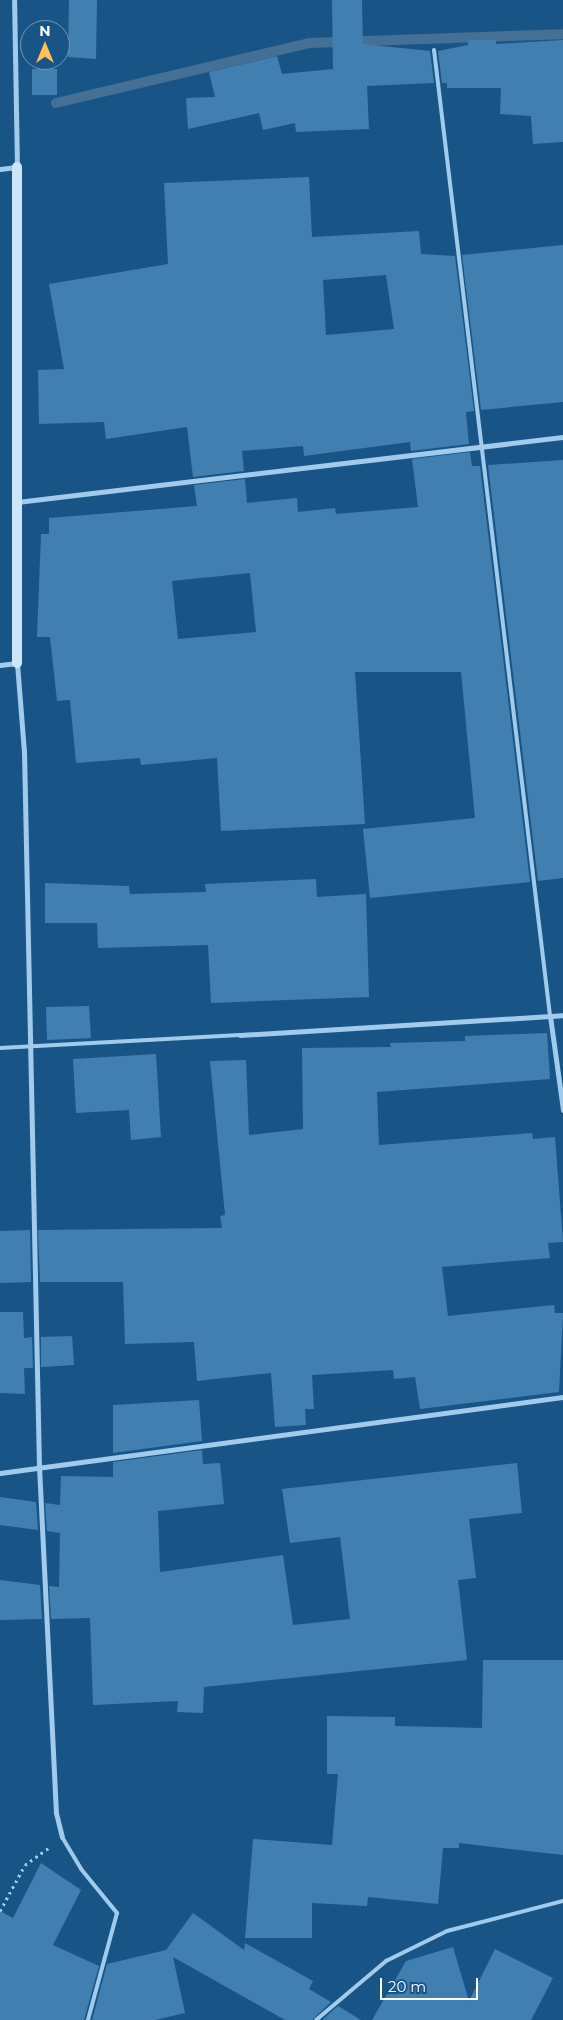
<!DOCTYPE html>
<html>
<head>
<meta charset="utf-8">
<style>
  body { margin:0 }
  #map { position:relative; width:563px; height:2020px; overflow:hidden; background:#195487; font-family:Montserrat,sans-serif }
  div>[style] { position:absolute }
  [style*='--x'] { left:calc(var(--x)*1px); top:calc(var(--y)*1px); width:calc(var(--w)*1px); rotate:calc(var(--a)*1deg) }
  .stream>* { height:10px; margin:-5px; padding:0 5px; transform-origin:5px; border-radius:5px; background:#457096 }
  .building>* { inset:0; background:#427fb1 }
  .path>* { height:3px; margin-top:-1.5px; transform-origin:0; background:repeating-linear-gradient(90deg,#a1cbed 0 2.5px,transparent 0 6.5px) }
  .lane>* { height:4px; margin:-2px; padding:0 2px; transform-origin:2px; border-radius:2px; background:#a1cbed }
  .street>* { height:5px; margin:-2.5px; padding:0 2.5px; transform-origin:2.5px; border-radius:2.5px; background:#a1cbed }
  .secondary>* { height:10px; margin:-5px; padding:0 5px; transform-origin:5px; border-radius:5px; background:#cde5f9 }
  span { translate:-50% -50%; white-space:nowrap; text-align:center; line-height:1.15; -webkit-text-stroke:4px #195487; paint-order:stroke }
  .north { position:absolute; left:20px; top:20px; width:50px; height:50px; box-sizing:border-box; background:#195487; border:1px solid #7598b7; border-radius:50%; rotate:0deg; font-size:14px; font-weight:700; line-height:20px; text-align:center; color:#fff }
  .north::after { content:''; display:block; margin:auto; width:18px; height:22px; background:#ffc05c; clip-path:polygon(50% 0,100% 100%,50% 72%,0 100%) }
  .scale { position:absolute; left:380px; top:1978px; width:98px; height:22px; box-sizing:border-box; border:2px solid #fff; border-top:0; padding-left:6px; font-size:15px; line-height:18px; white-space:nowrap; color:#fff; -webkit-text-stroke:4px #195487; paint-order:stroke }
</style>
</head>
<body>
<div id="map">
  <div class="stream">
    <i style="--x:56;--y:103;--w:260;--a:-13.3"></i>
    <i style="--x:309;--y:43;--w:254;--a:-2"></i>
  </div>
  <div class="building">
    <i style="clip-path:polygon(69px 0,97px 0,96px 59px,68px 57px)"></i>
    <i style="clip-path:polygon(332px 0,362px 0,363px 44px,430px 51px,434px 83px,367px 86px,369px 129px,296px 132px,295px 123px,263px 130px,259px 113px,188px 129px,186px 98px,215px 97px,209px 72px,277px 56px,282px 74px,333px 69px)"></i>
    <i style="clip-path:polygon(468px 40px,496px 40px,496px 44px,563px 40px,563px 142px,533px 144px,531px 116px,500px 114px,501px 88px,447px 88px,447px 83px,442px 83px,438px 51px,468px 45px)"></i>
    <i style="clip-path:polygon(32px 69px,57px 69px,57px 95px,32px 95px)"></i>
    <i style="clip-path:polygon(evenodd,309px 177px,312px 237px,419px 231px,421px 254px,455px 256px,474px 411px,466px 412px,469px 444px,411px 451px,410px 442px,304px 456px,303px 446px,242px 451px,244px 471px,193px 477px,187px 427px,106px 439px,104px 422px,39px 424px,38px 370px,64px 369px,49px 284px,168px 264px,164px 183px,309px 177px,386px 275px,394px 329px,326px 335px,323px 280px,386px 275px)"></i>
    <i style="clip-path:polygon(563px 245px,563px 402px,481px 410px,462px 255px)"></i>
    <i style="clip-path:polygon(evenodd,470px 452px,472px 466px,480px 466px,530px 882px,370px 898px,363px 829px,475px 818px,461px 672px,355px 672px,365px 824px,221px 831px,217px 758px,141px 765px,140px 758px,76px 763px,70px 700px,57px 701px,50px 637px,37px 637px,41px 534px,49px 534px,49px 518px,197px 506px,194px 485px,245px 479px,247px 503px,297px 498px,298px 512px,335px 508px,336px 514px,418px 507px,412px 459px,470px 452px,250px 573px,256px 632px,178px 639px,172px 581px,250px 573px)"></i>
    <i style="clip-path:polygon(563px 460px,563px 878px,538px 881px,488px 465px)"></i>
    <i style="clip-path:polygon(316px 879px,317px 897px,366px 894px,369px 997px,211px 1003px,208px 945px,98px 948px,97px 923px,45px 923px,45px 883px,129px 886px,130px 894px,206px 892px,205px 884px)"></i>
    <i style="clip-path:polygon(89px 1006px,91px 1038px,47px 1040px,46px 1007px)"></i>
    <i style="clip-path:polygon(547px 1033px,550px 1079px,377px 1092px,379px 1145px,532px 1133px,533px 1139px,555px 1137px,563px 1242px,548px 1243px,550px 1258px,442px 1267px,448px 1316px,554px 1305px,555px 1313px,563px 1313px,559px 1392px,420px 1409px,415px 1377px,394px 1379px,393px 1370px,312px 1375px,314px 1409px,305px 1409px,306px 1425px,275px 1427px,271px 1373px,197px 1381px,194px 1342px,125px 1344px,123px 1282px,40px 1282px,38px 1230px,222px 1228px,220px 1216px,225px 1215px,210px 1061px,246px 1060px,249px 1135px,303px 1129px,302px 1048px,391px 1047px,390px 1043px,465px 1041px,465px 1036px)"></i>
    <i style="clip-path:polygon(156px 1054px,161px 1137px,131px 1140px,129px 1110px,76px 1113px,73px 1059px)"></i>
    <i style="clip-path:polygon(30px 1230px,31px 1282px,0 1283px,0 1231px)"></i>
    <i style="clip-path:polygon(0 1312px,23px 1312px,24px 1338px,32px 1337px,33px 1368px,24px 1368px,25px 1394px,0 1393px)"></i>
    <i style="clip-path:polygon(72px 1336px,74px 1365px,41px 1367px,41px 1337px)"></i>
    <i style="clip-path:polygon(199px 1400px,202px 1441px,113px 1453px,113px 1405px)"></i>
    <i style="clip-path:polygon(202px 1450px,203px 1464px,220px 1463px,224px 1504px,158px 1511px,160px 1572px,283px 1555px,293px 1625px,350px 1619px,340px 1537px,290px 1543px,282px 1489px,517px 1463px,522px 1513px,469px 1519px,476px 1578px,458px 1580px,467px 1660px,204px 1687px,203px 1713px,177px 1712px,178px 1701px,93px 1705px,90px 1618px,51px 1619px,49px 1586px,59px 1587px,60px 1533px,47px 1531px,45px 1503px,60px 1505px,61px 1476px,113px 1477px,113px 1462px)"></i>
    <i style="clip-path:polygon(0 1497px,36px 1502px,38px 1530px,0 1525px)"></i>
    <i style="clip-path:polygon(0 1580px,40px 1585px,42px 1619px,0 1620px)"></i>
    <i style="clip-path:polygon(483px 1660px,563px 1660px,563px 1855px,459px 1843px,459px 1848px,443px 1848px,438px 1904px,368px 1897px,367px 1906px,312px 1903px,312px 1938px,245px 1938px,253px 1839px,332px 1845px,338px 1774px,327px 1774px,327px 1716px,395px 1717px,395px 1726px,482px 1728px)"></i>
    <i style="clip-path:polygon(41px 1863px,81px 1890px,53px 1945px,99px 1966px,84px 2020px,0 2020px,0 1911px,13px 1918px)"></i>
    <i style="clip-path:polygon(193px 1913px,244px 1950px,245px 1943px,313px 1981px,309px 1989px,331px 2002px,312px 2020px,285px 2020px,173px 1957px,185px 2013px,155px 2020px,92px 2020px,107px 1964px,166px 1950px)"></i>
    <i style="clip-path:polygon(453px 1947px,469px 2001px,495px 1949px,553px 1978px,531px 2020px,372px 2020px,406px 1961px)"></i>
    <i style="clip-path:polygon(338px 2006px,361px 2020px,322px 2020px)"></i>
  </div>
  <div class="path">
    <i style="--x:0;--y:1911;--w:52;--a:-61.5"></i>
    <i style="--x:25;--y:1865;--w:29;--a:-36"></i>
  </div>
  <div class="lane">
    <i style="--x:434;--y:50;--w:973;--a:83.15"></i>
    <i style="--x:0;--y:1048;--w:240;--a:-3.1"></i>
    <i style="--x:62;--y:1837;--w:37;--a:59"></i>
    <i style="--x:81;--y:1869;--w:57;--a:50.7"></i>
    <i style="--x:117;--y:1913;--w:111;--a:105.2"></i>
    <i style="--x:316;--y:2020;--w:92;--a:-40.1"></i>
    <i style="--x:386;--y:1961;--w:68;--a:-26.2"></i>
    <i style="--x:447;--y:1931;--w:120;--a:-14.5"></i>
  </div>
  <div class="street">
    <i style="--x:0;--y:169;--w:17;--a:-7"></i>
    <i style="--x:17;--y:167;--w:167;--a:-91"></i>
    <i style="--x:17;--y:502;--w:550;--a:-6.79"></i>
    <i style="--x:0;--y:665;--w:17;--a:-7"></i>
    <i style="--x:17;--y:663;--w:88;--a:85.5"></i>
    <i style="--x:24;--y:751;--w:715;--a:88.8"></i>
    <i style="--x:39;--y:1466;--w:347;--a:87.2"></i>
    <i style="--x:56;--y:1813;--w:25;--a:76"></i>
    <i style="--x:550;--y:1016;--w:95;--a:82.1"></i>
    <i style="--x:240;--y:1035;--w:324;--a:-3.5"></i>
    <i style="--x:0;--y:1473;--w:568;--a:-7.69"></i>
  </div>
  <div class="secondary">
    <i style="--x:17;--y:167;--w:496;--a:90"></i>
  </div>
  <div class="north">N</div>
  <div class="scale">20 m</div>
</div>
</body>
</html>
